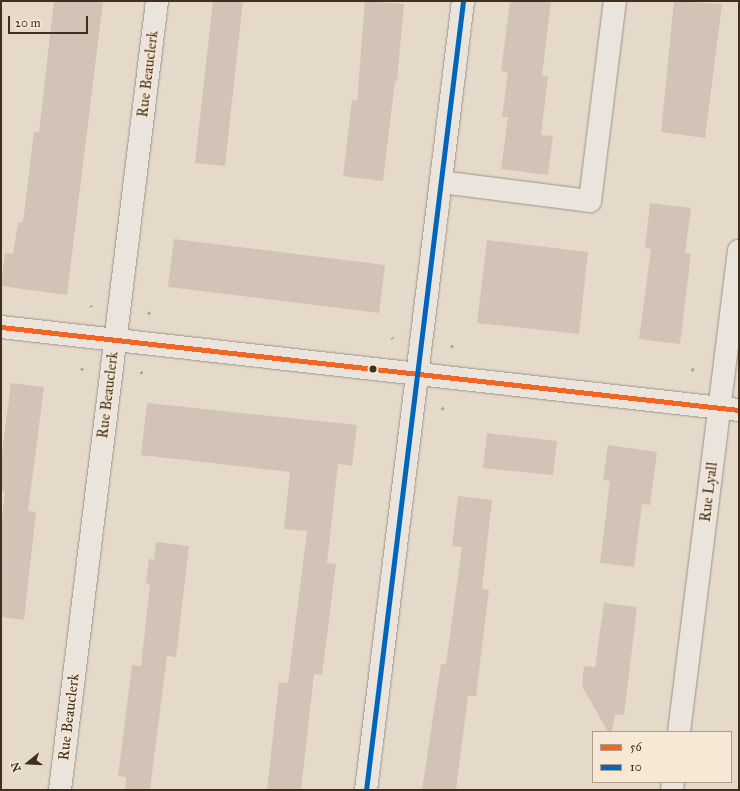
<!DOCTYPE html>
<html>
<head>
<meta charset="utf-8">
<style>
  body { margin:0 }
  #map { position:relative; width:740px; height:791px; overflow:hidden; background:#e5daca; font-family:"IM FELL Great Primer",serif }
  div>[style] { position:absolute }
  [style*='--x'] { left:calc(var(--x)*1px); top:calc(var(--y)*1px); width:calc(var(--w)*1px); rotate:calc(var(--a)*1deg) }
  .building>* { inset:0; background:#d3c2b6 }
  .path>* { height:2.5px; margin-top:-1.25px; transform-origin:0; background:repeating-linear-gradient(90deg,#aca69e 0 3px,transparent 0 5px) }
  .roads { filter:drop-shadow(0 0 1px #9b9388) drop-shadow(0 0 1px #9b9388) }
  .minor>* { height:22px; margin:-11px; padding:0 11px; transform-origin:11px; border-radius:11px; background:#eae4dd }
  .bus-1>* { height:5px; margin:-2.5px; padding:0 2.5px; transform-origin:2.5px; border-radius:2.5px; background:#f26522 }
  .bus-2>* { height:5px; margin:-2.5px; padding:0 2.5px; transform-origin:2.5px; border-radius:2.5px; background:#0065bd }
  .dots>* { width:11px; height:11px; translate:-50% -50%; box-sizing:border-box; border:2px solid #f6e8d5; border-radius:50% }
  span { translate:-50% -50%; white-space:nowrap; text-align:center; line-height:1.15; -webkit-text-stroke:3px #f6e8d5; paint-order:stroke }
  .street-label { font-size:15px; color:#402f1d }
  .frame { position:absolute; inset:0; border:2px solid #402f1d; pointer-events:none }
  .legend { position:absolute; left:592px; top:731px; width:140px; height:52px; box-sizing:border-box; background:#f6e8d5; border:1px solid #ad9e8b; margin:0; padding:5px 7px; list-style:none; font-size:12px; color:#402f1d }
  .legend li { display:flex; align-items:center; gap:8px; height:20px }
  .legend b { width:20px; border:1px solid #ad9e8b }
  .north { position:absolute; left:8px; top:743px; width:40px; height:40px; -webkit-text-stroke:3px #f6e8d5; paint-order:stroke; rotate:252deg; font-size:11px; font-weight:700; line-height:16px; text-align:center; color:#402f1d }
  .north::after { content:''; display:block; margin:auto; width:14px; height:18px; background:#402f1d; clip-path:polygon(50% 0,100% 100%,50% 72%,0 100%) }
  .scale { position:absolute; left:8px; top:16px; width:80px; height:18px; box-sizing:border-box; border:2px solid #402f1d; border-top:0; padding-left:5px; font-size:12px; line-height:14px; white-space:nowrap; color:#402f1d; -webkit-text-stroke:3px #f6e8d5; paint-order:stroke }
</style>
</head>
<body>
<div id="map">
  <div class="building">
    <i style="clip-path:polygon(54px 1px,103px 1px,67px 295px,1px 286px,5px 253px,13px 254px,18px 223px,23px 222px,34px 132px,39px 132px)"></i>
    <i style="clip-path:polygon(213px 1px,243px 1px,225px 166px,195px 163px)"></i>
    <i style="clip-path:polygon(365px 1px,404px 4px,397px 81px,395px 81px,383px 181px,343px 176px,352px 100px,357px 101px)"></i>
    <i style="clip-path:polygon(510px 1px,551px 1px,542px 75px,548px 77px,541px 135px,553px 136px,548px 175px,501px 169px,508px 117px,502px 117px,508px 72px,501px 71px)"></i>
    <i style="clip-path:polygon(674px 1px,722px 4px,705px 138px,661px 132px)"></i>
    <i style="clip-path:polygon(650px 203px,691px 208px,685px 253px,691px 254px,680px 344px,639px 339px,651px 249px,645px 248px)"></i>
    <i style="clip-path:polygon(174px 239px,385px 265px,379px 313px,168px 287px)"></i>
    <i style="clip-path:polygon(487px 240px,588px 252px,579px 334px,477px 323px)"></i>
    <i style="clip-path:polygon(11px 383px,44px 387px,28px 511px,36px 512px,24px 620px,1px 617px,1px 527px,5px 492px,1px 491px,1px 460px)"></i>
    <i style="clip-path:polygon(147px 403px,357px 425px,352px 466px,338px 464px,327px 563px,336px 564px,322px 675px,314px 674px,301px 790px,267px 790px,279px 682px,288px 683px,307px 531px,284px 529px,290px 472px,141px 455px)"></i>
    <i style="clip-path:polygon(487px 433px,557px 441px,553px 475px,483px 468px)"></i>
    <i style="clip-path:polygon(608px 445px,657px 452px,650px 505px,642px 504px,634px 567px,600px 563px,610px 481px,603px 480px)"></i>
    <i style="clip-path:polygon(458px 496px,492px 500px,482px 589px,489px 590px,476px 696px,468px 696px,456px 790px,422px 790px,441px 664px,446px 664px,462px 547px,452px 546px)"></i>
    <i style="clip-path:polygon(156px 542px,189px 546px,176px 657px,167px 656px,150px 790px,125px 790px,126px 777px,118px 776px,132px 665px,141px 666px,150px 584px,146px 584px,149px 559px,154px 560px)"></i>
    <i style="clip-path:polygon(604px 603px,637px 607px,624px 715px,615px 714px,612px 732px,608px 732px,582px 686px,584px 666px,595px 667px)"></i>
  </div>
  <div class="path">
    <i style="--x:91;--y:305;--w:2;--a:63"></i>
    <i style="--x:148;--y:314;--w:3;--a:-45"></i>
    <i style="--x:392;--y:337;--w:2;--a:63"></i>
    <i style="--x:451;--y:347;--w:3;--a:-45"></i>
    <i style="--x:692;--y:368;--w:4;--a:56"></i>
    <i style="--x:81;--y:370;--w:4;--a:-45"></i>
    <i style="--x:141;--y:371;--w:4;--a:63"></i>
    <i style="--x:442;--y:407;--w:4;--a:56"></i>
  </div>
  <div class="roads">
    <div class="minor">
      <i style="--x:441;--y:182;--w:150;--a:7.3"></i>
      <i style="--x:590;--y:201;--w:202;--a:-82.9"></i>
      <i style="--x:1;--y:327;--w:743;--a:6.42"></i>
      <i style="--x:679;--y:732;--w:485;--a:-82.9"></i>
      <i style="--x:60;--y:790;--w:795;--a:-82.99"></i>
      <i style="--x:366;--y:790;--w:795;--a:-82.99"></i>
      <i style="--x:672;--y:790;--w:8;--a:-83"></i>
    </div>
  </div>
  <div class="bus-1">
    <i style="--x:1;--y:327;--w:743;--a:6.42"></i>
  </div>
  <div class="bus-2">
    <i style="--x:366;--y:790;--w:795;--a:-82.99"></i>
  </div>
  <div class="dots">
    <i style="left:373px;top:369px;background:#402f1d"></i>
  </div>
  <div class="street-label">
    <span style="left:148px;top:74px;rotate:-83deg">Rue Beauclerk</span>
    <span style="left:108px;top:395px;rotate:-83deg">Rue Beauclerk</span>
    <span style="left:709px;top:492px;rotate:-83deg">Rue Lyall</span>
    <span style="left:69px;top:717px;rotate:-83deg">Rue Beauclerk</span>
  </div>
  <div class="frame"></div>
  <ul class="legend">
  <li><b style="height:5px;background:#f26522"></b>56</li>
  <li><b style="height:5px;background:#0065bd"></b>10</li>
  </ul>
  <div class="north">N</div>
  <div class="scale">20 m</div>
</div>
</body>
</html>
